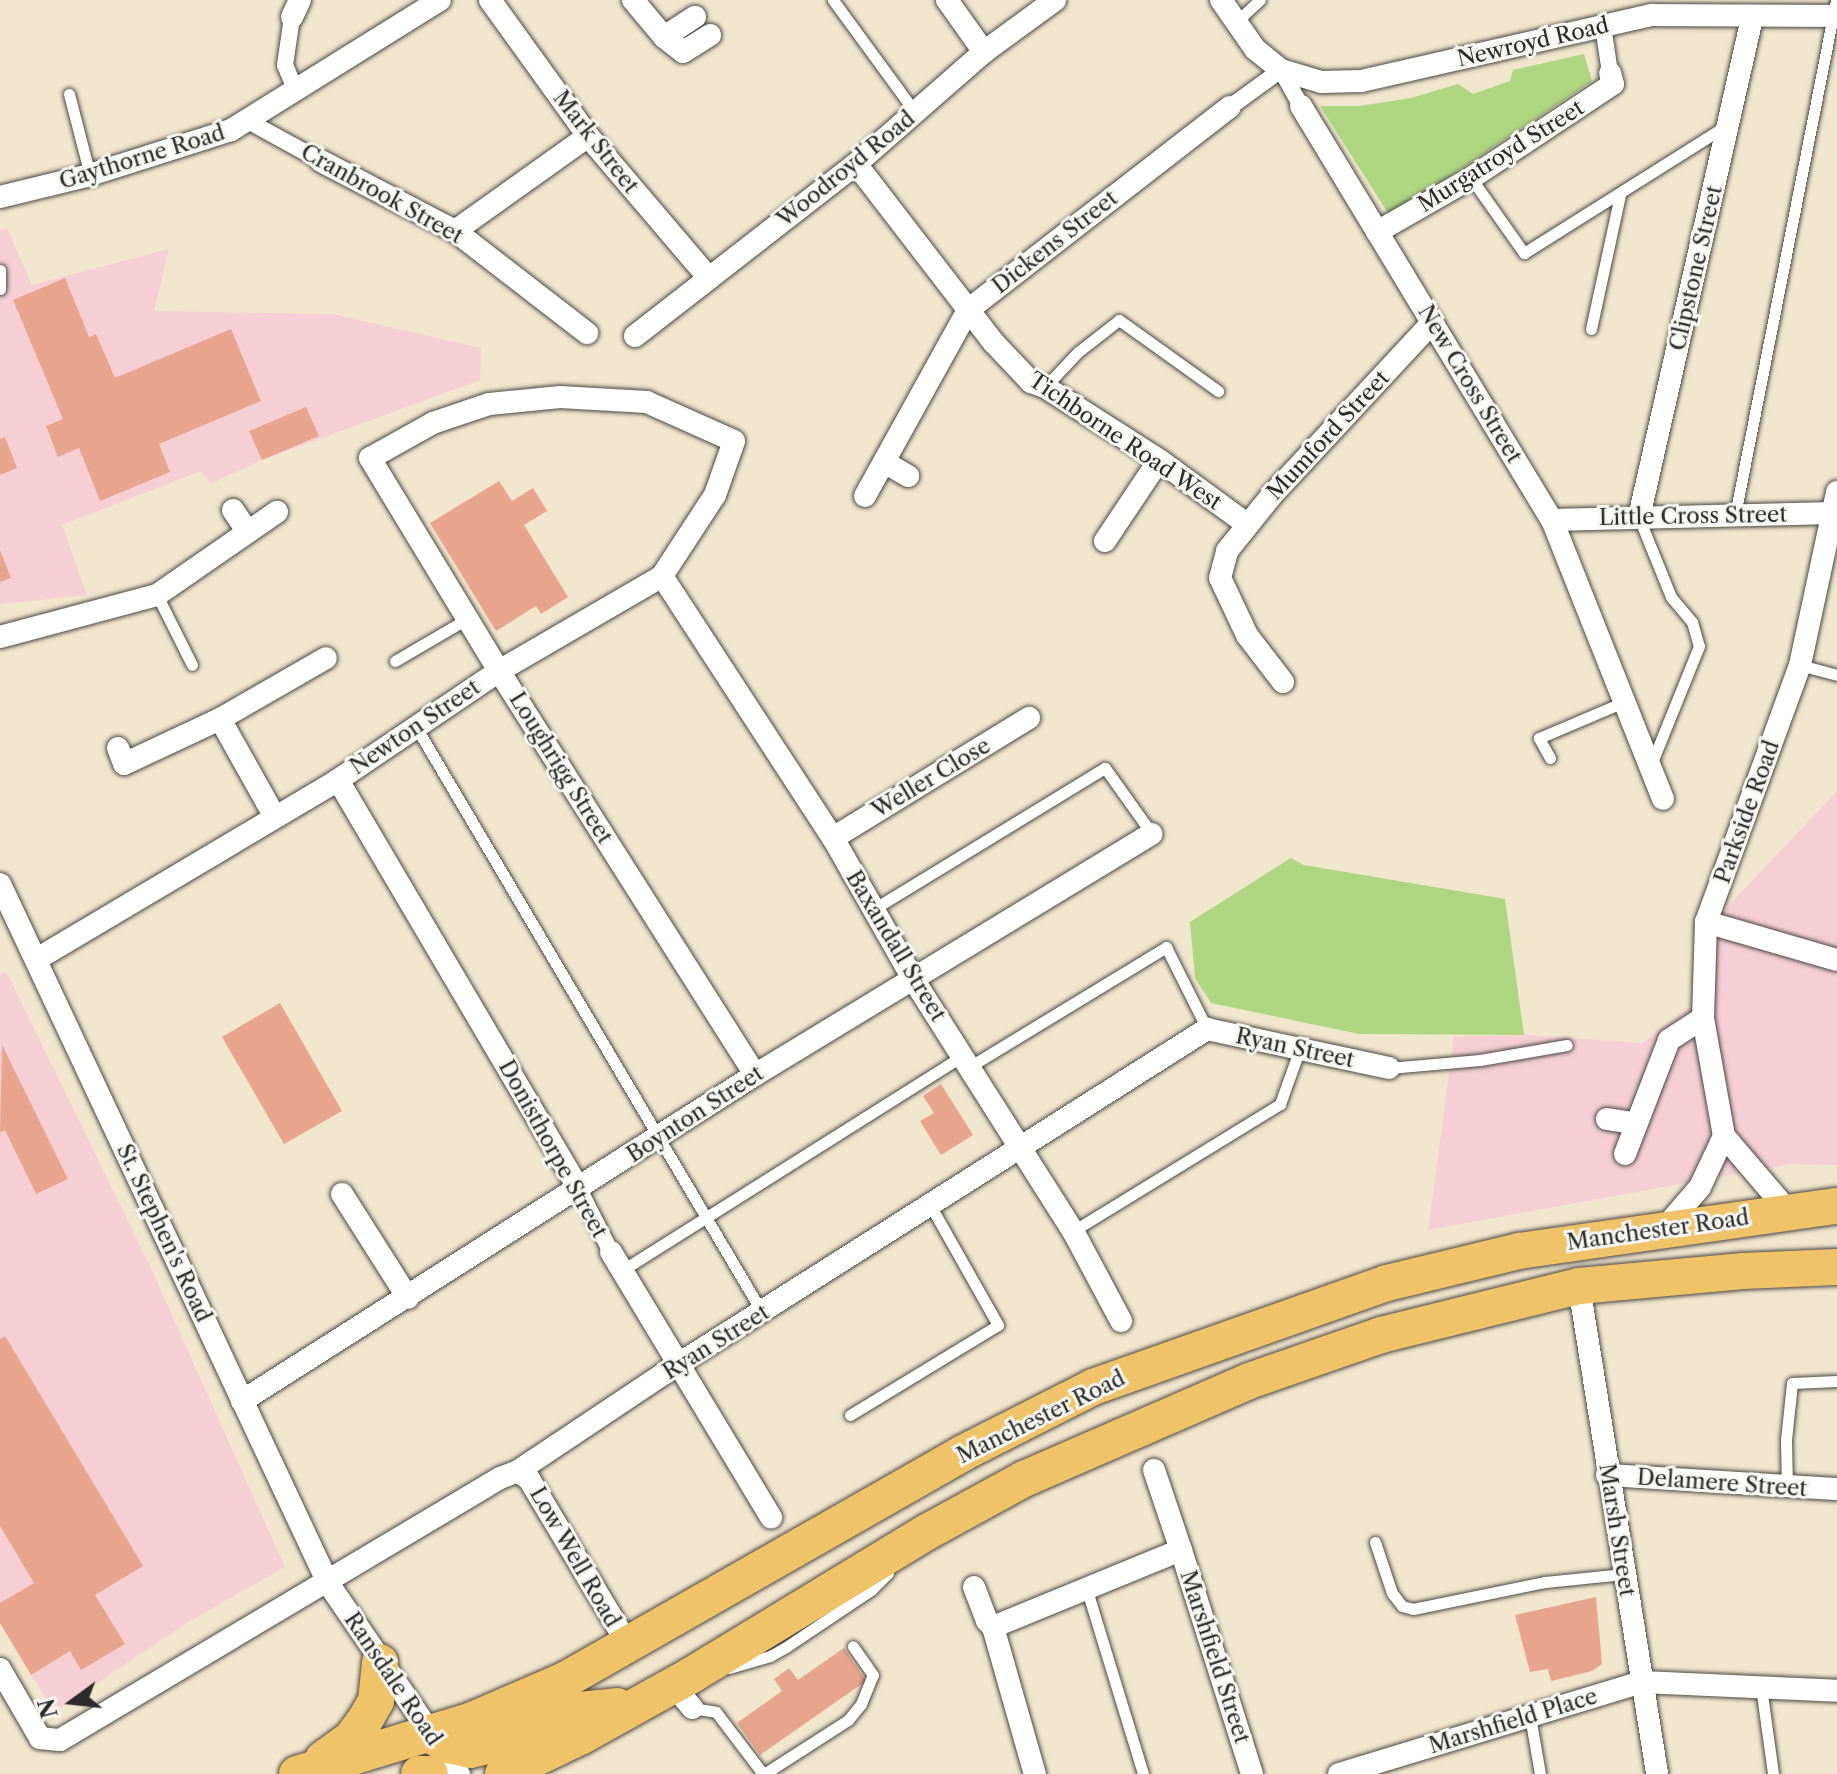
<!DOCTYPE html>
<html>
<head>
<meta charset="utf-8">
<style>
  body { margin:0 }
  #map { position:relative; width:1837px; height:1774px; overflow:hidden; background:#f1e6ce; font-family:"Libre Caslon Text",serif }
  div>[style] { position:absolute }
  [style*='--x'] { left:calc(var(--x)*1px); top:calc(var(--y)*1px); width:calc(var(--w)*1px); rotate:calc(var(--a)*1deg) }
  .built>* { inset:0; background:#f6cfd6 }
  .green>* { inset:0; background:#aed680 }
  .building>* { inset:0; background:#e9a48d }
  .roads { filter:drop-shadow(0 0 2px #494743) drop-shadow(0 0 2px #494743) }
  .service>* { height:11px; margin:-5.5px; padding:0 5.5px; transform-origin:5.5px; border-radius:5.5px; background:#fff }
  .pedestrian>* { height:16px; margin:-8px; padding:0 8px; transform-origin:8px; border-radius:8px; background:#fff }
  .minor>* { height:22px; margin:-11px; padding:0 11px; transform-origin:11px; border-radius:11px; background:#fff }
  .primary>* { height:36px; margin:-18px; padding:0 18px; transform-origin:18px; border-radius:18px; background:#f0c369 }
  span { translate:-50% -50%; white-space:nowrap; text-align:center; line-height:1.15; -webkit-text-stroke:6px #f6f6f2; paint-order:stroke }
  .street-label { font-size:22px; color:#2b2b2b }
  .north { position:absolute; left:32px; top:1662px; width:80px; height:80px; -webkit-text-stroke:6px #f6f6f2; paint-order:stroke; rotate:255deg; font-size:22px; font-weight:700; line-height:32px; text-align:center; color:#2b2b2b }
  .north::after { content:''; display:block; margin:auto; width:28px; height:36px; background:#2b2b2b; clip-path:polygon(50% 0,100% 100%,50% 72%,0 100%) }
</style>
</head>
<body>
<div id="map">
  <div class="built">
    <i style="clip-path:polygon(7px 228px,32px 285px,169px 249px,154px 311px,333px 314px,481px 348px,480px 380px,262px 460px,210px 484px,201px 471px,62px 525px,87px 595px,0 604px,0 230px)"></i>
    <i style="clip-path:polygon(1837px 791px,1837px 1165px,1790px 1164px,1428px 1230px,1454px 1037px,1524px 1035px,1643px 1043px,1697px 1001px,1700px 936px)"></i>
    <i style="clip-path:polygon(6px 971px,149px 1264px,285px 1567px,187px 1623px,54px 1712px,0 1623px,0 975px)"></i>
  </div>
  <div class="green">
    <i style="clip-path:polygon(1584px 54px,1592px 81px,1390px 216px,1320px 106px,1359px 106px,1411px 98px,1458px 84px,1473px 94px,1510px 81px,1513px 70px)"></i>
    <i style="clip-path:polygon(1291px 858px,1304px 865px,1505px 899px,1524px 1035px,1359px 1034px,1211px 1003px,1195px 978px,1190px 922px)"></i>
  </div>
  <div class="building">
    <i style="clip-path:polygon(65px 278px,89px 337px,96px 334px,115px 378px,231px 329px,261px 401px,159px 444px,170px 472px,100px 501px,79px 448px,58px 457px,46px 426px,63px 419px,13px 300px)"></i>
    <i style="clip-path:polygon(306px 407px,319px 436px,262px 460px,249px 431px)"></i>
    <i style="clip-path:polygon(5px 437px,17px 468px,0 475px,0 439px)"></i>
    <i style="clip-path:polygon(499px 481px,512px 501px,533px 488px,547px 511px,524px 525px,568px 597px,541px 614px,536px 606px,496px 631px,430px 523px)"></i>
    <i style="clip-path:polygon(0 550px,11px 578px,0 582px)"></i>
    <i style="clip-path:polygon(280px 1003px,342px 1111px,284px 1144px,222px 1037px)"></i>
    <i style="clip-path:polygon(2px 1045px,68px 1179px,36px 1194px,5px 1130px,0 1133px)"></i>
    <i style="clip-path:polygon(941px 1084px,973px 1135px,941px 1155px,920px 1121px,934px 1113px,923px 1096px)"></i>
    <i style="clip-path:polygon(5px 1336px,143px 1566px,95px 1595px,125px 1644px,81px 1670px,70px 1651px,31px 1675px,0 1623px,0 1603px,34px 1583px,0 1526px,0 1339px)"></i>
    <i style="clip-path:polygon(1596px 1597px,1602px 1664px,1592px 1671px,1551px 1681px,1548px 1669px,1530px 1672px,1515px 1615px)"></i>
    <i style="clip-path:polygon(844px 1648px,866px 1681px,760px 1755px,737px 1723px,782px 1691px,774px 1679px,789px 1668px,798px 1680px)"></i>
  </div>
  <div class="roads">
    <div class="service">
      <i style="--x:833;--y:0;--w:139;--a:53.8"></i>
      <i style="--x:1235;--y:23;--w:34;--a:-43"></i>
      <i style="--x:69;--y:94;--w:84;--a:75.5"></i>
      <i style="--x:1471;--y:178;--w:92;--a:54.8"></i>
      <i style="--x:1524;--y:253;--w:236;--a:-32.2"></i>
      <i style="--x:0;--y:270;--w:19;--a:90"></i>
      <i style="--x:1591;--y:329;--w:137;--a:-77.8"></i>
      <i style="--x:1045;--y:387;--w:48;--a:-46.7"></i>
      <i style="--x:1078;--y:352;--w:52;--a:-38"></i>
      <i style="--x:1119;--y:320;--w:122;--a:35.6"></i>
      <i style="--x:1735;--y:515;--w:525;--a:-78.9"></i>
      <i style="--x:1639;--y:518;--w:85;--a:67.9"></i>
      <i style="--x:1671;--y:597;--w:33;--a:50"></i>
      <i style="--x:1692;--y:622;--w:25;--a:74"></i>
      <i style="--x:1699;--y:646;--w:128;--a:112"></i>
      <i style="--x:157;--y:595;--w:78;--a:63.4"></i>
      <i style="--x:395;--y:661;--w:83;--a:-30.3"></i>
      <i style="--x:1800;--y:665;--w:38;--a:15"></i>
      <i style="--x:416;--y:727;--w:680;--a:59.4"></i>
      <i style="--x:1550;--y:758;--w:23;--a:-119"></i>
      <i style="--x:1539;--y:738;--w:92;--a:-23"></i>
      <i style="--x:872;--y:910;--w:273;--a:-31.4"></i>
      <i style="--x:1105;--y:768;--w:81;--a:54.5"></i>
      <i style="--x:969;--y:1067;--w:231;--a:-31.3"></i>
      <i style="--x:1166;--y:947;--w:92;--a:63.4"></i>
      <i style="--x:1389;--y:1068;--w:91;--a:-5"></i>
      <i style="--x:1480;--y:1060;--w:88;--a:-9.8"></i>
      <i style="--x:1073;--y:1231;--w:243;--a:-31.5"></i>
      <i style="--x:1280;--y:1104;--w:59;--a:-70.3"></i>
      <i style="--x:621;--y:1271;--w:404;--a:-32.2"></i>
      <i style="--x:850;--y:1415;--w:173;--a:-31.3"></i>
      <i style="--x:998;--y:1325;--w:138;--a:-119.5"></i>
      <i style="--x:1787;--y:1488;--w:48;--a:-91.2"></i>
      <i style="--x:1786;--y:1440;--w:57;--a:-84"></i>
      <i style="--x:1792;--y:1383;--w:45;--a:-2.5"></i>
      <i style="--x:1375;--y:1542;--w:54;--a:71.6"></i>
      <i style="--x:1392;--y:1593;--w:16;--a:52"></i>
      <i style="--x:1402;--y:1606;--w:11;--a:15"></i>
      <i style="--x:1413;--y:1609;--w:135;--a:-11.6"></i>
      <i style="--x:1545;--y:1582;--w:79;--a:-5.8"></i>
      <i style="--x:1086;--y:1587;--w:195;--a:73"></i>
      <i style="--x:729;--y:1668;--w:43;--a:-16.3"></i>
      <i style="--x:770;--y:1656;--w:18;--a:-29"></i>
      <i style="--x:786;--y:1647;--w:102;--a:-33.8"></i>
      <i style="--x:871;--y:1590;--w:24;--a:-45"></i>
      <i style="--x:1761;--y:1687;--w:88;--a:82.1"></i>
      <i style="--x:692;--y:1708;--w:24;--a:9"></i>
      <i style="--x:716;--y:1712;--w:78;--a:52.8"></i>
      <i style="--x:1530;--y:1716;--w:59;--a:80.2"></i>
      <i style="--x:764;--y:1774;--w:100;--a:-32.7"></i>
      <i style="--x:848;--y:1720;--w:21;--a:-51"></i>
      <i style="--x:861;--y:1704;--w:31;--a:-68"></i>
      <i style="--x:873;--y:1675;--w:35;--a:-125"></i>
    </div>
    <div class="pedestrian">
      <i style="--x:292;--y:17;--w:49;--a:98.3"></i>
      <i style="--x:285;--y:65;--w:28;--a:67"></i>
      <i style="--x:1603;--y:26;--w:48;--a:81.5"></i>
      <i style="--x:1230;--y:107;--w:63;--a:-36"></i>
      <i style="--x:1281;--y:70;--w:41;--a:60.9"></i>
      <i style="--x:248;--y:121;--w:83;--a:28.7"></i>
      <i style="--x:579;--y:1189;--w:71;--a:63.1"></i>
    </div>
    <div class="minor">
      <i style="--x:490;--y:0;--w:168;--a:54.2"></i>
      <i style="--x:588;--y:136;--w:187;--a:49.6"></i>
      <i style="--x:633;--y:0;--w:48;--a:50"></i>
      <i style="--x:664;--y:37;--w:24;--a:38"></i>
      <i style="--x:683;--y:52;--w:32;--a:-32"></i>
      <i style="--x:947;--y:0;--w:64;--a:54.6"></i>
      <i style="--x:1221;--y:0;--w:60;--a:55.2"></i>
      <i style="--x:1255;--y:49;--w:33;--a:39"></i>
      <i style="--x:1281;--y:70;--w:42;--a:16.7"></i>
      <i style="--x:1321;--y:82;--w:40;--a:-1.4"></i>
      <i style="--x:1361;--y:81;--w:298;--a:-12.8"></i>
      <i style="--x:1652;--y:15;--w:185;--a:0.3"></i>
      <i style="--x:292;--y:17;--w:19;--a:-65"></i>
      <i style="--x:664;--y:37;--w:37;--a:-33"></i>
      <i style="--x:1301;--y:106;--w:484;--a:58.8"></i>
      <i style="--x:1552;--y:520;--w:300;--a:68.3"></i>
      <i style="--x:321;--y:161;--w:151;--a:27.6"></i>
      <i style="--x:455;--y:231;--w:167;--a:37.7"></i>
      <i style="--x:856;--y:164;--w:226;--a:52.4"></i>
      <i style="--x:994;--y:343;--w:54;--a:46.5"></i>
      <i style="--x:1031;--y:382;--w:15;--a:20"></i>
      <i style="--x:1045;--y:387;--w:135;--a:32.6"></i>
      <i style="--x:1159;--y:460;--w:110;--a:36.1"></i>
      <i style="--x:0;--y:197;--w:93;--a:-13.7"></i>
      <i style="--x:90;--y:175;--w:148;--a:-17.7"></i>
      <i style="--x:231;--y:130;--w:246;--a:-31.9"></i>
      <i style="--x:455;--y:231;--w:163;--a:-35.5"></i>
      <i style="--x:1377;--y:232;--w:108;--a:-29.9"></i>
      <i style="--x:1471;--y:178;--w:170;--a:-33.5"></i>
      <i style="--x:1613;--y:84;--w:11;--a:-105"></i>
      <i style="--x:635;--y:336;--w:280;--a:-37.9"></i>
      <i style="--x:856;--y:164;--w:170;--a:-41.2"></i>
      <i style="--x:984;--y:52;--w:88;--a:-36.2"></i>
      <i style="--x:884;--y:462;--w:28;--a:30"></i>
      <i style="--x:865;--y:496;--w:213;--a:-61"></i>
      <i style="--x:968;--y:310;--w:331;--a:-37.8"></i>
      <i style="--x:233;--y:510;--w:25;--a:56"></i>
      <i style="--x:1639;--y:517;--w:512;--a:-77.24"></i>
      <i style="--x:1552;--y:520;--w:281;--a:-1.4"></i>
      <i style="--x:1105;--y:541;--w:97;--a:-56.3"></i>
      <i style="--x:662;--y:576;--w:313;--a:56.9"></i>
      <i style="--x:833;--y:838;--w:162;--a:60.4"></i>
      <i style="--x:913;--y:979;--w:299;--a:57.6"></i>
      <i style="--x:1073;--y:1231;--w:102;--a:61.9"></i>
      <i style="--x:0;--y:637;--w:163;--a:-15"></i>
      <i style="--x:157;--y:595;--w:146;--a:-34.7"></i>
      <i style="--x:1283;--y:682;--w:59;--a:-127.5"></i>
      <i style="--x:1247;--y:635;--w:63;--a:-115.3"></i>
      <i style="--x:1220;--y:578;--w:28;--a:-75"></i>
      <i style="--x:1227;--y:551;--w:72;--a:-51.2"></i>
      <i style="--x:1272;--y:495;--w:236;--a:-47.1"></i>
      <i style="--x:220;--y:719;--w:112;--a:60.7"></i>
      <i style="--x:118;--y:748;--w:17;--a:69"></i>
      <i style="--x:124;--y:764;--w:106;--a:-25.1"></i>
      <i style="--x:220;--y:719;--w:122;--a:-29.9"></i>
      <i style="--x:338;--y:780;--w:475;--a:59.5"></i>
      <i style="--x:833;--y:838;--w:230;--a:-31.5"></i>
      <i style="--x:0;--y:884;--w:772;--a:64.86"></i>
      <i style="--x:328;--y:1583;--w:232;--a:55.6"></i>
      <i style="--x:1706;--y:922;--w:136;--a:16.2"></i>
      <i style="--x:37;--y:959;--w:350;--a:-30.7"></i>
      <i style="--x:338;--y:780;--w:194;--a:-34.1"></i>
      <i style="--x:499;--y:671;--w:189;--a:-30.2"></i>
      <i style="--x:662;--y:576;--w:97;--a:-56.8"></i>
      <i style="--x:715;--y:495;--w:57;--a:-70.6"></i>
      <i style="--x:734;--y:441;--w:95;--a:-155.9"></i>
      <i style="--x:647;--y:402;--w:87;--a:-176.7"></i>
      <i style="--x:560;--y:397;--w:71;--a:174.4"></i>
      <i style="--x:489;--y:404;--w:59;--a:161.3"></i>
      <i style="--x:433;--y:423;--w:72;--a:150.9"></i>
      <i style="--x:370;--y:458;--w:249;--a:58.8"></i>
      <i style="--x:499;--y:671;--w:478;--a:57.6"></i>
      <i style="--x:1607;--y:1119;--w:30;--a:9"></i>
      <i style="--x:1625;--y:1154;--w:122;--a:-68.9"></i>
      <i style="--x:1669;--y:1040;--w:40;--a:-32.9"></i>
      <i style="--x:342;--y:1194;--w:123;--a:57.6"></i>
      <i style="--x:1788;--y:1211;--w:99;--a:-130.5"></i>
      <i style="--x:1724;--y:1136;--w:120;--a:-100.1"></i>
      <i style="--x:1703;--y:1018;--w:96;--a:-88.2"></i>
      <i style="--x:1706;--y:922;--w:274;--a:-69.9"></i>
      <i style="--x:1800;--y:665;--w:177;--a:-77.9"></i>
      <i style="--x:1664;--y:1229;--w:55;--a:-49.4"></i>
      <i style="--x:1700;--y:1187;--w:56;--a:-64.8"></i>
      <i style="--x:611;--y:1252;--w:310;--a:58.9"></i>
      <i style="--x:1579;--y:1286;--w:494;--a:80.9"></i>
      <i style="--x:242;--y:1401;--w:608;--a:-32.44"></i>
      <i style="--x:755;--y:1075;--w:464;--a:-31.3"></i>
      <i style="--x:1154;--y:1470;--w:84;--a:71.4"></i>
      <i style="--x:518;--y:1471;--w:14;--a:36"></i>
      <i style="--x:529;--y:1479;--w:195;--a:59.1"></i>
      <i style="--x:1607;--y:1475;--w:230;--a:3.5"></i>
      <i style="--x:974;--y:1587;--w:36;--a:69"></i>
      <i style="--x:987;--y:1621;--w:8;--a:45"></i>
      <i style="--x:993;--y:1627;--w:153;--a:74.1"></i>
      <i style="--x:993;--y:1627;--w:203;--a:-22.3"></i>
      <i style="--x:1181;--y:1550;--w:235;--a:72.4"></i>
      <i style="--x:0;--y:1669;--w:80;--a:59.9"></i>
      <i style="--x:40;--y:1738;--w:20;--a:6"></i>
      <i style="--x:60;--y:1740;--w:512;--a:-30.77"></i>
      <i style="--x:500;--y:1478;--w:19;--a:-21"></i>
      <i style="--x:518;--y:1471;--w:191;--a:-33.7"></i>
      <i style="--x:677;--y:1365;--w:628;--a:-32.37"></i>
      <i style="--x:1207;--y:1029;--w:186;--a:12.1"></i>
      <i style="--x:673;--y:1685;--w:30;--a:50"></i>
      <i style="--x:1339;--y:1774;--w:317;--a:-16.9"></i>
      <i style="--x:1642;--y:1682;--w:195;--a:2.6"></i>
    </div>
    <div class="primary">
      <i style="--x:429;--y:1734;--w:21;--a:31"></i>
      <i style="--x:447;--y:1745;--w:24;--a:12"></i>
      <i style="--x:470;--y:1750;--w:31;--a:-13"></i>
      <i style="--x:500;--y:1743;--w:86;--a:-22.7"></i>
      <i style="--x:579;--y:1710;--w:38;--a:-6"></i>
      <i style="--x:323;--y:1759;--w:34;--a:-36"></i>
      <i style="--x:351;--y:1739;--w:24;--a:-54"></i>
      <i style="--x:365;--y:1720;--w:22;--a:-60"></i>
      <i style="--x:376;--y:1701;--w:39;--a:-84"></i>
      <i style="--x:297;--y:1774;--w:183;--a:-17.1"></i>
      <i style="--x:472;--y:1720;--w:103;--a:-23.3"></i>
      <i style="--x:567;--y:1679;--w:456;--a:-29.7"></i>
      <i style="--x:963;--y:1453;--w:146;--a:-26.9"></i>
      <i style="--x:1093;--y:1387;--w:312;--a:-19.5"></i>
      <i style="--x:1387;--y:1283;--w:136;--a:-13.6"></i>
      <i style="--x:1519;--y:1251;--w:321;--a:-8.1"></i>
      <i style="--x:419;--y:1774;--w:11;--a:0"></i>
      <i style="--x:503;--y:1774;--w:88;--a:-25.7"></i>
      <i style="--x:582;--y:1736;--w:124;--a:-29.1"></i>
      <i style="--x:690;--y:1676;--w:277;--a:-31.3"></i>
      <i style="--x:927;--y:1532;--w:111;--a:-28.7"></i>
      <i style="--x:1024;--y:1479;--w:245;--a:-23.5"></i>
      <i style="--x:1249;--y:1381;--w:140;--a:-19.2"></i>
      <i style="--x:1381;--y:1335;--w:204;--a:-13.9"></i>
      <i style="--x:1579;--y:1286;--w:165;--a:-5.2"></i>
      <i style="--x:1743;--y:1271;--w:94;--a:-2.4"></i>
    </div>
  </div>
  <div class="street-label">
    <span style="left:1533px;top:42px;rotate:-13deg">Newroyd Road</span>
    <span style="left:596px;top:142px;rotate:52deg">Mark Street</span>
    <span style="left:1501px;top:156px;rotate:-32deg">Murgatroyd Street</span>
    <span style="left:142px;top:157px;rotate:-17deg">Gaythorne Road</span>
    <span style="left:846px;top:169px;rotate:-39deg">Woodroyd Road</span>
    <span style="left:382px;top:194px;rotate:29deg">Cranbrook Street</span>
    <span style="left:1055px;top:242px;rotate:-38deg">Dickens Street</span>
    <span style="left:1696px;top:268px;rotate:-77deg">Clipstone Street</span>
    <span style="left:1470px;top:384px;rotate:59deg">New Cross Street</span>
    <span style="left:1328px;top:435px;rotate:-47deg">Mumford Street</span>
    <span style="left:1125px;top:441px;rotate:34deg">Tichborne Road West</span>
    <span style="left:1693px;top:516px;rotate:-1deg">Little Cross Street</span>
    <span style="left:415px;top:727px;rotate:-34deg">Newton Street</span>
    <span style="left:561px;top:768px;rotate:58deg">Loughrigg Street</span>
    <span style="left:931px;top:778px;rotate:-31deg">Weller Close</span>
    <span style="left:1747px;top:812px;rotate:-70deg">Parkside Road</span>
    <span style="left:896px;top:946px;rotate:59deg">Baxandall Street</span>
    <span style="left:1295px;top:1048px;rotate:12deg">Ryan Street</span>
    <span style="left:695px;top:1114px;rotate:-33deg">Boynton Street</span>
    <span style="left:553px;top:1149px;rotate:61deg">Donisthorpe Street</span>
    <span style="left:1658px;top:1230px;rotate:-8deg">Manchester Road</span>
    <span style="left:164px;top:1233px;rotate:65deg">St. Stephen's Road</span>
    <span style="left:716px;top:1342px;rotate:-32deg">Ryan Street</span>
    <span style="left:1041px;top:1417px;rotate:-26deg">Manchester Road</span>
    <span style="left:1722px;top:1483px;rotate:4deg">Delamere Street</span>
    <span style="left:1617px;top:1530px;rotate:81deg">Marsh Street</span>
    <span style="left:575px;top:1557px;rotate:60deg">Low Well Road</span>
    <span style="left:1215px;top:1657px;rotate:72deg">Marshfield Street</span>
    <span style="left:393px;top:1679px;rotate:56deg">Ransdale Road</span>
    <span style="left:1513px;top:1721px;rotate:-17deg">Marshfield Place</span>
  </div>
  <div class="north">N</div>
</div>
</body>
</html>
